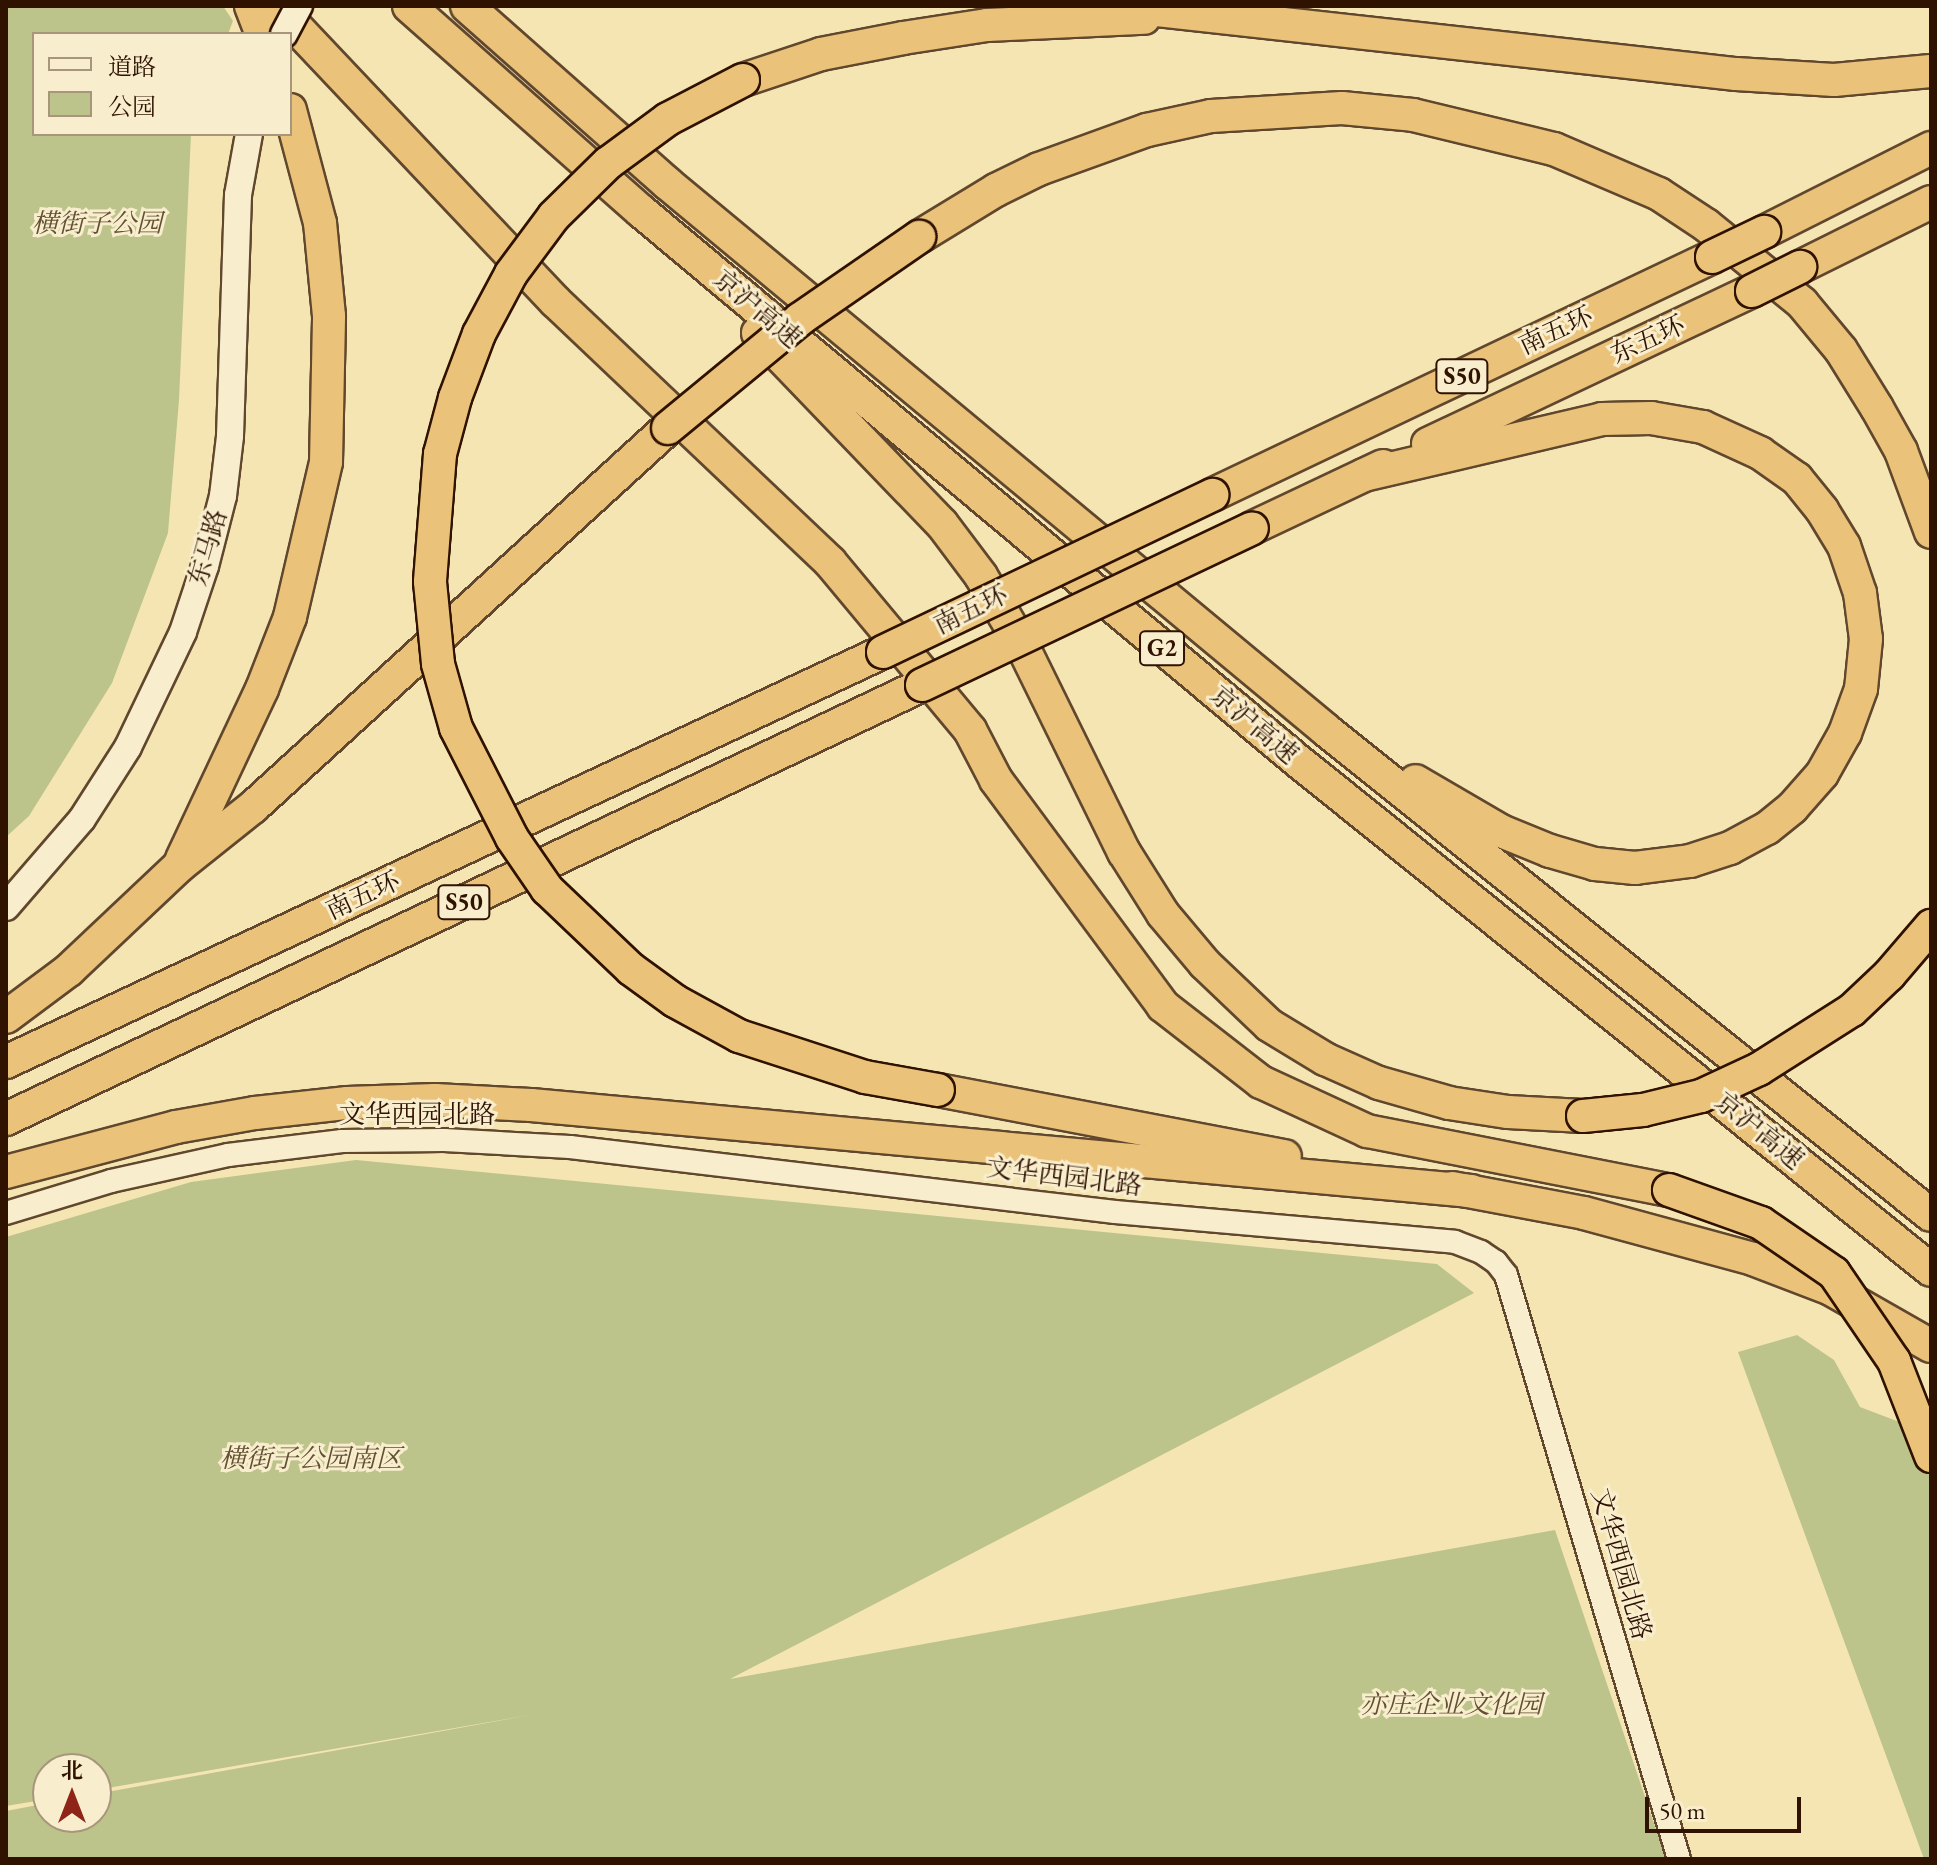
<!DOCTYPE html>
<html>
<head>
<meta charset="utf-8">
<style>
  body { margin:0 }
  #map { position:relative; width:1937px; height:1865px; overflow:hidden; background:#f5e5b3; font-family:"EB Garamond","Noto Serif SC",serif }
  div>[style] { position:absolute }
  .green>* { inset:0; background:#bdc48b }
  .roads { filter:drop-shadow(2px 0 #60472d) drop-shadow(-2px 0 #60472d) drop-shadow(0 2px #60472d) drop-shadow(0 -2px #60472d) }
  .tertiary>* { height:22px; margin:-11px; padding:0 11px; transform-origin:11px; border-radius:11px; background:#f8eece }
  .secondary>* { height:26px; margin:-13px; padding:0 13px; transform-origin:13px; border-radius:13px; background:#f8eece }
  .motorway>* { height:32px; margin:-16px; padding:0 16px; transform-origin:16px; border-radius:16px; background:#eac27a }
  .bridges { filter:drop-shadow(2px 0 #2f1200) drop-shadow(-2px 0 #2f1200) drop-shadow(0 2px #2f1200) drop-shadow(0 -2px #2f1200) }
  .secondary-bridge>* { height:26px; margin:-13px; padding:0 13px; transform-origin:13px; border-radius:13px; background:#f8eece }
  .motorway-bridge>* { height:32px; margin:-16px; padding:0 16px; transform-origin:16px; border-radius:16px; background:#eac27a }
  span { translate:-50% -50%; white-space:nowrap; text-align:center; line-height:1.15; -webkit-text-stroke:6px #f8eece; paint-order:stroke }
  .shield-label span { padding:2px 6px; background:#f8eece; border:2px solid; border-radius:6px; -webkit-text-stroke-width:0 }
  .shield-label { font-size:24px; color:#2f1200; font-weight:700 }
  .park-label { font-size:26px; color:#615031; font-style:italic }
  .street-label { font-size:26px; color:#2f1200 }
  .frame { position:absolute; inset:0; border:8px solid #2f1200; pointer-events:none }
  .legend { position:absolute; left:32px; top:32px; width:260px; height:104px; box-sizing:border-box; background:#f8eece; border:2px solid #a8967c; margin:0; padding:10px 14px; list-style:none; font-size:24px; color:#2f1200 }
  .legend li { display:flex; align-items:center; gap:16px; height:40px }
  .legend b { width:40px; border:2px solid #a8967c }
  .north { position:absolute; left:32px; top:1753px; width:80px; height:80px; box-sizing:border-box; background:#f8eece; border:2px solid #a8967c; border-radius:50%; rotate:0deg; font-size:22px; font-weight:700; line-height:32px; text-align:center; color:#2f1200 }
  .north::after { content:''; display:block; margin:auto; width:28px; height:36px; background:#8f2418; clip-path:polygon(50% 0,100% 100%,50% 72%,0 100%) }
  .scale { position:absolute; left:1645px; top:1797px; width:156px; height:36px; box-sizing:border-box; border:4px solid #2f1200; border-top:0; padding-left:10px; font-size:24px; line-height:28px; white-space:nowrap; color:#2f1200; -webkit-text-stroke:6px #f8eece; paint-order:stroke }
</style>
</head>
<body>
<div id="map">
  <div class="green">
    <div style="clip-path:polygon(6px 6px,223px 6px,233px 21px,228px 34px,34px 34px,34px 134px,191px 134px,179px 400px,168px 533px,112px 683px,29px 816px,6px 837px)"></div>
    <div style="clip-path:polygon(356px 1160px,1437px 1264px,1474px 1293px,730px 1679px,1555px 1530px,1666px 1859px,6px 1859px,6px 1811px,48px 1803px,48px 1817px,96px 1817px,96px 1794px,530px 1715px,96px 1790px,96px 1769px,48px 1769px,48px 1799px,6px 1806px,6px 1237px,191px 1182px)"></div>
    <div style="clip-path:polygon(1797px 1335px,1834px 1360px,1860px 1407px,1931px 1434px,1931px 1859px,1924px 1859px,1738px 1352px)"></div>
  </div>
  <div class="roads">
    <div class="tertiary">
      <div style="left:6px;top:1213px;width:110px;rotate:-16.9deg"></div>
      <div style="left:111px;top:1181px;width:120px;rotate:-12.5deg"></div>
      <div style="left:228px;top:1155px;width:115px;rotate:-7deg"></div>
      <div style="left:342px;top:1141px;width:102px;rotate:-0.6deg"></div>
      <div style="left:444px;top:1140px;width:126px;rotate:3.2deg"></div>
      <div style="left:570px;top:1147px;width:549px;rotate:6.8deg"></div>
      <div style="left:1115px;top:1212px;width:341px;rotate:5deg"></div>
      <div style="left:1455px;top:1242px;width:28px;rotate:21deg"></div>
      <div style="left:1481px;top:1252px;width:18px;rotate:34deg"></div>
      <div style="left:1496px;top:1262px;width:16px;rotate:52deg"></div>
      <div style="left:1506px;top:1275px;width:609px;rotate:73.5deg"></div>
    </div>
    <div class="secondary">
      <div style="left:6px;top:907px;width:116px;rotate:-49.2deg"></div>
      <div style="left:82px;top:819px;width:85px;rotate:-57.4deg"></div>
      <div style="left:128px;top:747px;width:127px;rotate:-64.4deg"></div>
      <div style="left:183px;top:632px;width:70px;rotate:-71.6deg"></div>
      <div style="left:205px;top:566px;width:72px;rotate:-75.6deg"></div>
      <div style="left:223px;top:496px;width:60px;rotate:-83.3deg"></div>
      <div style="left:230px;top:436px;width:241px;rotate:-88.1deg"></div>
      <div style="left:238px;top:195px;width:62px;rotate:-79.8deg"></div>
    </div>
    <div class="motorway">
      <div style="left:251px;top:6px;width:30px;rotate:69deg"></div>
      <div style="left:276px;top:6px;width:407px;rotate:46.6deg"></div>
      <div style="left:556px;top:302px;width:378px;rotate:43.5deg"></div>
      <div style="left:830px;top:562px;width:219px;rotate:50.2deg"></div>
      <div style="left:970px;top:730px;width:56px;rotate:62.5deg"></div>
      <div style="left:996px;top:780px;width:281px;rotate:53.5deg"></div>
      <div style="left:1163px;top:1006px;width:124px;rotate:37.8deg"></div>
      <div style="left:1261px;top:1082px;width:117px;rotate:24.8deg"></div>
      <div style="left:1367px;top:1131px;width:308px;rotate:11.1deg"></div>
      <div style="left:409px;top:6px;width:311px;rotate:41.5deg"></div>
      <div style="left:642px;top:212px;width:855px;rotate:39.93deg"></div>
      <div style="left:1298px;top:761px;width:812px;rotate:38.8deg"></div>
      <div style="left:467px;top:6px;width:267px;rotate:41.5deg"></div>
      <div style="left:667px;top:183px;width:856px;rotate:39.69deg"></div>
      <div style="left:1326px;top:730px;width:775px;rotate:38.72deg"></div>
      <div style="left:1121px;top:6px;width:619px;rotate:6.31deg"></div>
      <div style="left:1736px;top:74px;width:98px;rotate:3.5deg"></div>
      <div style="left:1834px;top:80px;width:97px;rotate:-5.3deg"></div>
      <div style="left:743px;top:80px;width:82px;rotate:-18.4deg"></div>
      <div style="left:821px;top:54px;width:84px;rotate:-11deg"></div>
      <div style="left:903px;top:38px;width:85px;rotate:-8.8deg"></div>
      <div style="left:987px;top:25px;width:157px;rotate:-2.6deg"></div>
      <div style="left:1764px;top:232px;width:187px;rotate:-26.7deg"></div>
      <div style="left:919px;top:237px;width:90px;rotate:-31.4deg"></div>
      <div style="left:996px;top:190px;width:48px;rotate:-26deg"></div>
      <div style="left:1039px;top:169px;width:115px;rotate:-19.9deg"></div>
      <div style="left:1147px;top:130px;width:66px;rotate:-12.3deg"></div>
      <div style="left:1211px;top:116px;width:131px;rotate:-3.5deg"></div>
      <div style="left:1342px;top:108px;width:71px;rotate:5.6deg"></div>
      <div style="left:1413px;top:115px;width:145px;rotate:13.6deg"></div>
      <div style="left:1554px;top:149px;width:114px;rotate:23.2deg"></div>
      <div style="left:1659px;top:194px;width:56px;rotate:33.4deg"></div>
      <div style="left:1706px;top:225px;width:124px;rotate:39.1deg"></div>
      <div style="left:1802px;top:303px;width:61px;rotate:50.3deg"></div>
      <div style="left:1841px;top:350px;width:68px;rotate:58.2deg"></div>
      <div style="left:1877px;top:408px;width:49px;rotate:60.8deg"></div>
      <div style="left:1901px;top:451px;width:86px;rotate:69.7deg"></div>
      <div style="left:1800px;top:267px;width:146px;rotate:-26.4deg"></div>
      <div style="left:758px;top:333px;width:265px;rotate:46.1deg"></div>
      <div style="left:942px;top:524px;width:65px;rotate:53.1deg"></div>
      <div style="left:981px;top:576px;width:82px;rotate:59.4deg"></div>
      <div style="left:1023px;top:647px;width:229px;rotate:63.8deg"></div>
      <div style="left:1124px;top:852px;width:73px;rotate:57.8deg"></div>
      <div style="left:1163px;top:914px;width:65px;rotate:50deg"></div>
      <div style="left:1205px;top:964px;width:88px;rotate:43.6deg"></div>
      <div style="left:1269px;top:1025px;width:66px;rotate:31.3deg"></div>
      <div style="left:1325px;top:1059px;width:59px;rotate:24deg"></div>
      <div style="left:1379px;top:1083px;width:73px;rotate:15.9deg"></div>
      <div style="left:1449px;top:1103px;width:60px;rotate:8.7deg"></div>
      <div style="left:1508px;top:1112px;width:75px;rotate:3.1deg"></div>
      <div style="left:1428px;top:444px;width:358px;rotate:-25.3deg"></div>
      <div style="left:1364px;top:475px;width:244px;rotate:-13.2deg"></div>
      <div style="left:1602px;top:419px;width:49px;rotate:-1.2deg"></div>
      <div style="left:1651px;top:418px;width:53px;rotate:9.8deg"></div>
      <div style="left:1703px;top:427px;width:63px;rotate:24.5deg"></div>
      <div style="left:1760px;top:453px;width:45px;rotate:35.1deg"></div>
      <div style="left:1797px;top:479px;width:40px;rotate:51deg"></div>
      <div style="left:1822px;top:510px;width:42px;rotate:58.6deg"></div>
      <div style="left:1844px;top:546px;width:50px;rotate:71.2deg"></div>
      <div style="left:1860px;top:593px;width:46px;rotate:82.6deg"></div>
      <div style="left:1866px;top:639px;width:50px;rotate:95.7deg"></div>
      <div style="left:1861px;top:689px;width:47px;rotate:110deg"></div>
      <div style="left:1845px;top:733px;width:47px;rotate:119.3deg"></div>
      <div style="left:1822px;top:774px;width:45px;rotate:131.4deg"></div>
      <div style="left:1792px;top:808px;width:32px;rotate:141deg"></div>
      <div style="left:1767px;top:828px;width:42px;rotate:151.6deg"></div>
      <div style="left:1730px;top:848px;width:42px;rotate:162deg"></div>
      <div style="left:1690px;top:861px;width:55px;rotate:172.7deg"></div>
      <div style="left:1635px;top:868px;width:40px;rotate:-174.3deg"></div>
      <div style="left:1595px;top:864px;width:47px;rotate:-163.9deg"></div>
      <div style="left:1550px;top:851px;width:53px;rotate:-157.8deg"></div>
      <div style="left:1501px;top:831px;width:99px;rotate:-149.8deg"></div>
      <div style="left:1212px;top:495px;width:554px;rotate:-25.45deg"></div>
      <div style="left:1252px;top:528px;width:145px;rotate:-25.3deg"></div>
      <div style="left:182px;top:859px;width:188px;rotate:-64.8deg"></div>
      <div style="left:262px;top:689px;width:77px;rotate:-68.7deg"></div>
      <div style="left:290px;top:617px;width:159px;rotate:-76.9deg"></div>
      <div style="left:326px;top:462px;width:146px;rotate:-88.8deg"></div>
      <div style="left:329px;top:316px;width:93px;rotate:-95.5deg"></div>
      <div style="left:320px;top:223px;width:117px;rotate:-104.9deg"></div>
      <div style="left:6px;top:1017px;width:79px;rotate:-36.7deg"></div>
      <div style="left:69px;top:970px;width:151px;rotate:-43.4deg"></div>
      <div style="left:179px;top:866px;width:95px;rotate:-38.6deg"></div>
      <div style="left:253px;top:807px;width:562px;rotate:-42.4deg"></div>
      <div style="left:6px;top:1062px;width:968px;rotate:-25.06deg"></div>
      <div style="left:938px;top:1090px;width:353px;rotate:10.8deg"></div>
      <div style="left:6px;top:1119px;width:1014px;rotate:-25.35deg"></div>
      <div style="left:6px;top:1172px;width:176px;rotate:-14.8deg"></div>
      <div style="left:176px;top:1127px;width:80px;rotate:-10deg"></div>
      <div style="left:255px;top:1113px;width:93px;rotate:-6.2deg"></div>
      <div style="left:347px;top:1103px;width:88px;rotate:-2deg"></div>
      <div style="left:435px;top:1100px;width:96px;rotate:3deg"></div>
      <div style="left:531px;top:1105px;width:944px;rotate:5.23deg"></div>
      <div style="left:1452px;top:1188px;width:134px;rotate:10.7deg"></div>
      <div style="left:1584px;top:1213px;width:175px;rotate:15.2deg"></div>
      <div style="left:1753px;top:1259px;width:84px;rotate:21deg"></div>
      <div style="left:1831px;top:1289px;width:115px;rotate:29.7deg"></div>
    </div>
  </div>
  <div class="bridges">
    <div class="secondary-bridge">
      <div style="left:284px;top:34px;width:32px;rotate:-62deg"></div>
    </div>
    <div class="motorway-bridge">
      <div style="left:743px;top:80px;width:85px;rotate:152.5deg"></div>
      <div style="left:668px;top:119px;width:74px;rotate:143.7deg"></div>
      <div style="left:608px;top:163px;width:76px;rotate:135.5deg"></div>
      <div style="left:554px;top:216px;width:72px;rotate:126.6deg"></div>
      <div style="left:511px;top:274px;width:68px;rotate:118.1deg"></div>
      <div style="left:479px;top:334px;width:68px;rotate:110.6deg"></div>
      <div style="left:455px;top:398px;width:58px;rotate:105deg"></div>
      <div style="left:440px;top:454px;width:128px;rotate:94.5deg"></div>
      <div style="left:430px;top:582px;width:82px;rotate:84.4deg"></div>
      <div style="left:438px;top:664px;width:66px;rotate:74.3deg"></div>
      <div style="left:456px;top:728px;width:123px;rotate:63deg"></div>
      <div style="left:512px;top:838px;width:62px;rotate:55.5deg"></div>
      <div style="left:547px;top:889px;width:116px;rotate:43.6deg"></div>
      <div style="left:631px;top:969px;width:54px;rotate:36deg"></div>
      <div style="left:675px;top:1001px;width:73px;rotate:28.7deg"></div>
      <div style="left:739px;top:1036px;width:133px;rotate:18deg"></div>
      <div style="left:865px;top:1077px;width:74px;rotate:10.1deg"></div>
      <div style="left:1712px;top:257px;width:58px;rotate:-25.7deg"></div>
      <div style="left:1752px;top:291px;width:54px;rotate:-26.6deg"></div>
      <div style="left:668px;top:428px;width:171px;rotate:-39.5deg"></div>
      <div style="left:800px;top:319px;width:145px;rotate:-34.6deg"></div>
      <div style="left:883px;top:652px;width:365px;rotate:-25.5deg"></div>
      <div style="left:922px;top:685px;width:365px;rotate:-25.4deg"></div>
      <div style="left:1583px;top:1116px;width:60px;rotate:-5.7deg"></div>
      <div style="left:1643px;top:1110px;width:60px;rotate:-13.6deg"></div>
      <div style="left:1701px;top:1096px;width:64px;rotate:-25deg"></div>
      <div style="left:1759px;top:1069px;width:110px;rotate:-32.4deg"></div>
      <div style="left:1852px;top:1010px;width:51px;rotate:-43.4deg"></div>
      <div style="left:1889px;top:975px;width:65px;rotate:-49.4deg"></div>
      <div style="left:1669px;top:1190px;width:98px;rotate:19.7deg"></div>
      <div style="left:1761px;top:1223px;width:88px;rotate:34.4deg"></div>
      <div style="left:1834px;top:1273px;width:107px;rotate:55.7deg"></div>
      <div style="left:1894px;top:1361px;width:102px;rotate:68.7deg"></div>
    </div>
  </div>
  <div class="shield-label">
    <span style="left:1462px;top:376px">S50</span>
    <span style="left:1162px;top:648px">G2</span>
    <span style="left:464px;top:902px">S50</span>
  </div>
  <div class="park-label">
    <span style="left:97px;top:224px">横街子公园</span>
    <span style="left:311px;top:1459px">横街子公园南区</span>
    <span style="left:1451px;top:1705px">亦庄企业文化园</span>
  </div>
  <div class="street-label">
    <span style="left:757px;top:309px;rotate:40deg">京沪高速</span>
    <span style="left:1556px;top:331px;rotate:-25deg">南五环</span>
    <span style="left:1648px;top:340px;rotate:-25deg">东五环</span>
    <span style="left:208px;top:548px;rotate:-74deg">东马路</span>
    <span style="left:971px;top:610px;rotate:-26deg">南五环</span>
    <span style="left:1254px;top:725px;rotate:40deg">京沪高速</span>
    <span style="left:363px;top:896px;rotate:-25deg">南五环</span>
    <span style="left:417px;top:1115px">文华西园北路</span>
    <span style="left:1759px;top:1131px;rotate:39deg">京沪高速</span>
    <span style="left:1064px;top:1177px;rotate:7deg">文华西园北路</span>
    <span style="left:1621px;top:1564px;rotate:74deg">文华西园北路</span>
  </div>
  <div class="frame"></div>
  <ul class="legend">
  <li><b style="height:10px;background:#f8eece"></b>道路</li>
  <li><b style="height:22px;background:#bdc48b"></b>公园</li>
  </ul>
  <div class="north">北</div>
  <div class="scale">50 m</div>
</div>
</body>
</html>
